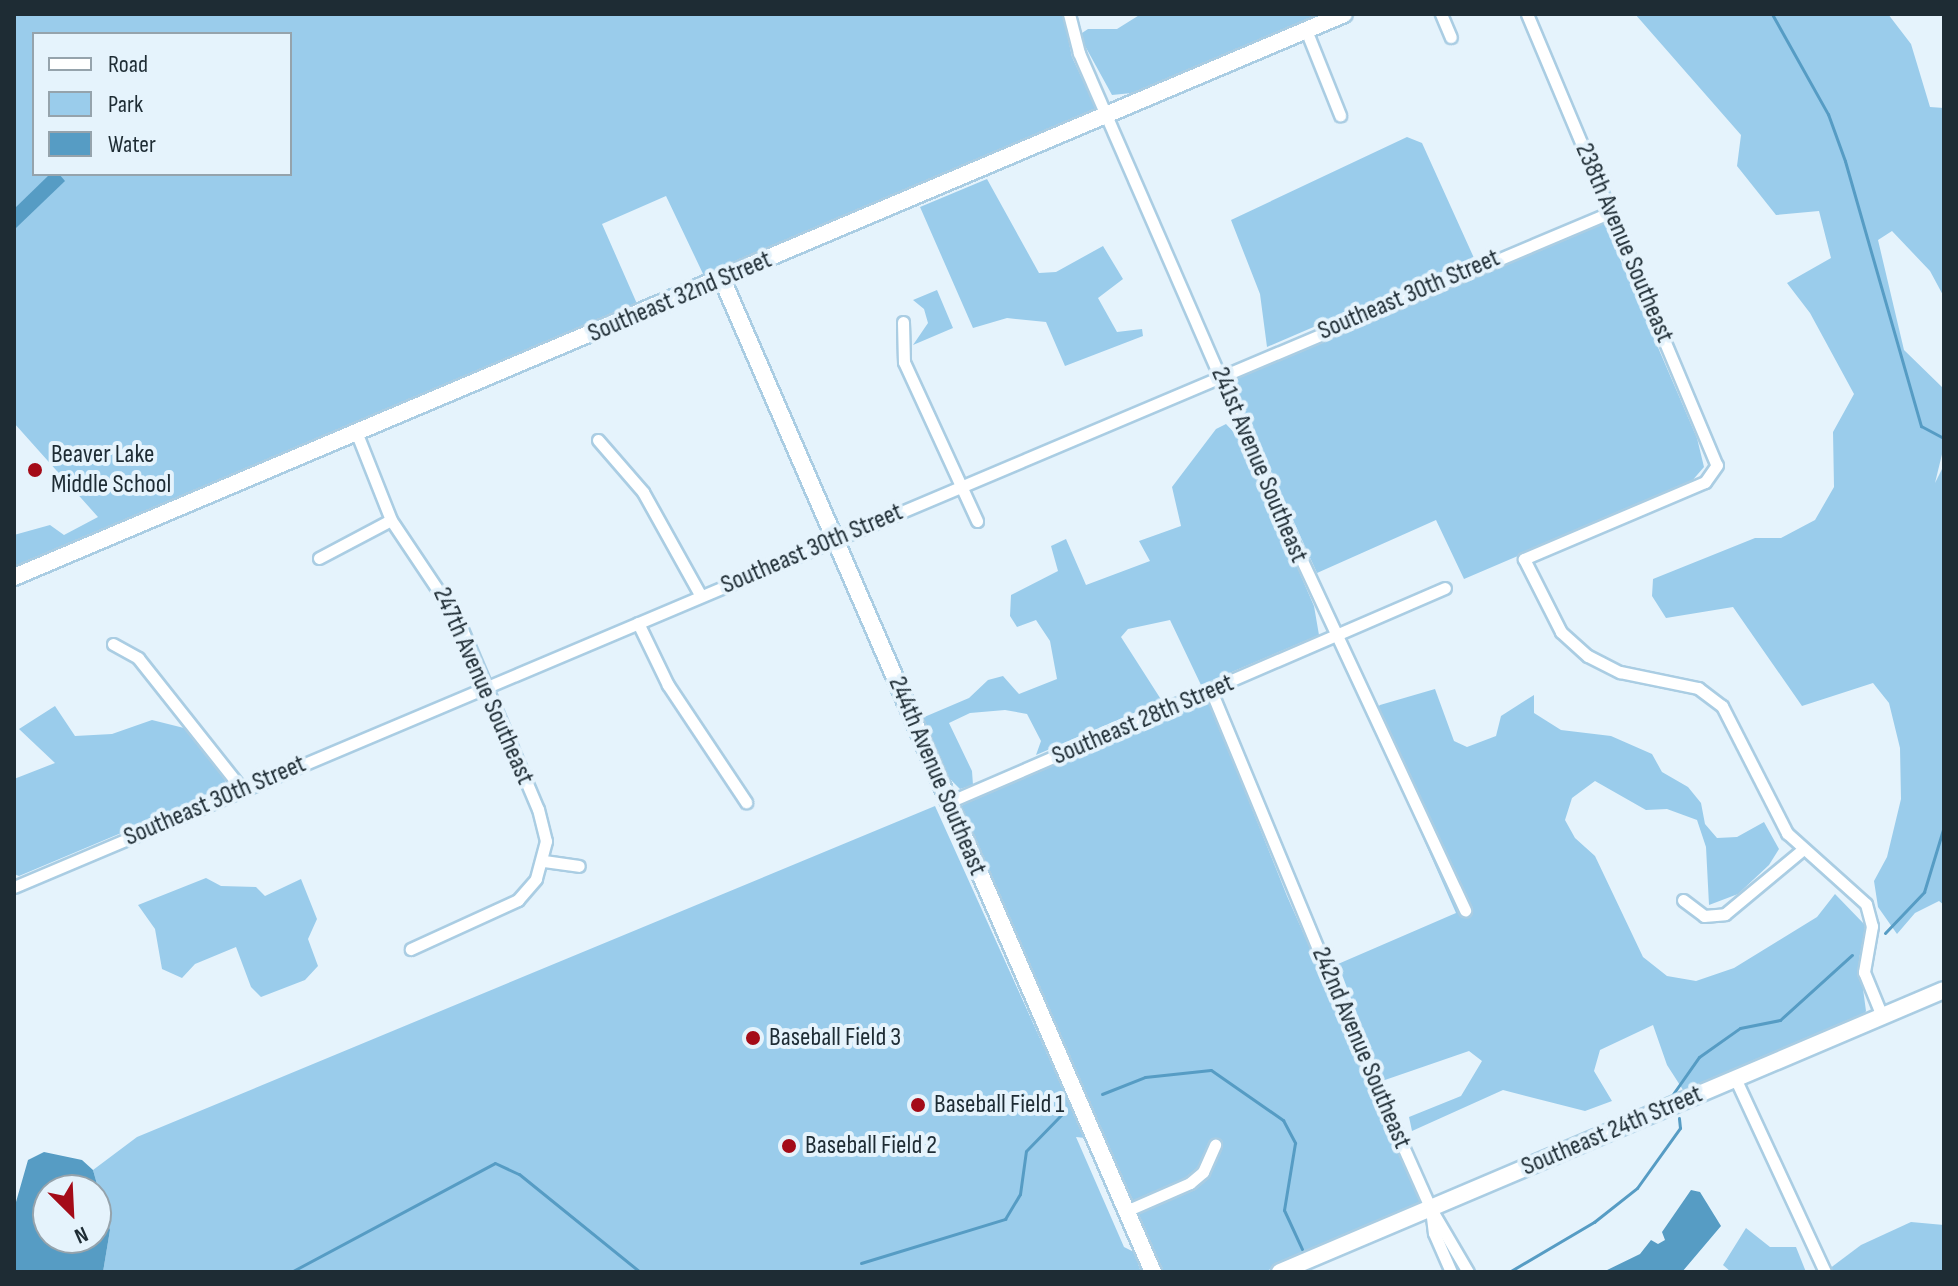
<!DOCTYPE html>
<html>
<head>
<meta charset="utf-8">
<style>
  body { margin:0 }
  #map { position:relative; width:1958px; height:1286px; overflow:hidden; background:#e5f3fc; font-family:"Sofia Sans Condensed",sans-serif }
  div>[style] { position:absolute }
  .green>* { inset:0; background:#9acceb }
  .water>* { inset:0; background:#569cc4 }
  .stream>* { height:3px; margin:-1.5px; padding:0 1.5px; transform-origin:1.5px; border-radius:1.5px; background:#569cc4 }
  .roads { filter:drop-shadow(2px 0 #aacde3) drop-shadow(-2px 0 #aacde3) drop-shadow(0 2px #aacde3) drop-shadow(0 -2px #aacde3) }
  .street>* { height:11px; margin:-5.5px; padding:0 5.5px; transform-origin:5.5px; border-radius:5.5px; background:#fff }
  .secondary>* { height:16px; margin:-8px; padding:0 8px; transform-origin:8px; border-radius:8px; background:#fff }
  .dots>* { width:22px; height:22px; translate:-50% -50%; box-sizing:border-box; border:4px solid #e5f3fc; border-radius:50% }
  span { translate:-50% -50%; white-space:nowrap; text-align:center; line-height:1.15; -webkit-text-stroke:8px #e5f3fc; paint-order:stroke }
  .street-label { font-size:26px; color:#1e2c34 }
  .poi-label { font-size:26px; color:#1e2c34 }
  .left { translate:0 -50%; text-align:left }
  .frame { position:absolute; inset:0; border:16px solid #1e2c34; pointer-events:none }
  .legend { position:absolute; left:32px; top:32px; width:260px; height:144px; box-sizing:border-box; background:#e5f3fc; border:2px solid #95a3ac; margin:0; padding:10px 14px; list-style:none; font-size:24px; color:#1e2c34 }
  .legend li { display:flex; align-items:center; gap:16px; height:40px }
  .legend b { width:40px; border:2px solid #95a3ac }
  .north { position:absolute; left:32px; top:1174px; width:80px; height:80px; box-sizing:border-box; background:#e5f3fc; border:2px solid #95a3ac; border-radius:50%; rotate:156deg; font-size:22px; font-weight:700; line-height:32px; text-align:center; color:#1e2c34 }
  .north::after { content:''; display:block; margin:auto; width:28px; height:36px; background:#a40b18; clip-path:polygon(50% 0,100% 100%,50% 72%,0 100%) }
</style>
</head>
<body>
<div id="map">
  <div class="green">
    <div style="clip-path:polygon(evenodd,14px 14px,1063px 14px,1072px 57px,1097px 110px,705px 278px,666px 196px,602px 224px,638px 306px,14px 572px,14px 535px,50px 525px,64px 535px,98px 517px,14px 423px,14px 14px,34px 34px,290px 34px,290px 174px,34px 174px,34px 34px)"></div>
    <div style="clip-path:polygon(1141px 14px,1318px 14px,1132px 93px,1112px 95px,1079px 35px,1088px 29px,1117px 29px)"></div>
    <div style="clip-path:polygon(1635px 14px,1888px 14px,1911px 44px,1930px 107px,1944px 108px,1944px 297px,1930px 271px,1892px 231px,1878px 240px,1904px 350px,1944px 389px,1944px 446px,1935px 483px,1944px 465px,1944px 905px,1939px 901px,1915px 913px,1897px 934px,1878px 907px,1874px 881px,1887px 857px,1901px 799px,1900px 748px,1889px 703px,1873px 683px,1802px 706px,1733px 607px,1666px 618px,1652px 596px,1653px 579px,1755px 538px,1781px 538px,1815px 520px,1834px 487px,1833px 432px,1854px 394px,1810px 313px,1787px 283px,1831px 258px,1819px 211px,1776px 215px,1737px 166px,1741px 135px)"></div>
    <div style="clip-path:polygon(1407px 137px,1422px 143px,1474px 258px,1267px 347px,1260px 294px,1231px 220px)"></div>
    <div style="clip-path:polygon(987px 179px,1039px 273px,1056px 272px,1103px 246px,1123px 279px,1098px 298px,1117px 332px,1142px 329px,1143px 336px,1065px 366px,1046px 322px,1007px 318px,973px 328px,920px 207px)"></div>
    <div style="clip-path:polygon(1604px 222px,1697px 438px,1704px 467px,1691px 482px,1464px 579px,1436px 520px,1317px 573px,1230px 381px)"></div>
    <div style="clip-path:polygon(937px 290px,953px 328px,913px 345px,928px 323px,924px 309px,913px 300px)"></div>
    <div style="clip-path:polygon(1226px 424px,1243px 442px,1314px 606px,1319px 635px,1201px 685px,1170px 620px,1128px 629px,1121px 637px,1162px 701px,1036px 755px,1041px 741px,1027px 714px,1005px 710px,970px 713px,949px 723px,972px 771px,973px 785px,960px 789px,950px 779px,922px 718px,969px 698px,988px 680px,1003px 676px,1019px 694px,1057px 679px,1050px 641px,1036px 620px,1017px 627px,1010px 616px,1011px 595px,1058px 571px,1051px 546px,1066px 539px,1086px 585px,1150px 561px,1139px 541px,1181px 526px,1172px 487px,1216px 429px)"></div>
    <div style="clip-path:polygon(1435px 689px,1454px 741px,1467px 747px,1496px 736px,1501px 716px,1534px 695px,1534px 713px,1561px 730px,1611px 736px,1652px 754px,1662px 772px,1688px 787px,1701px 803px,1705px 824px,1717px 838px,1737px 837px,1764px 822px,1779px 849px,1769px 865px,1738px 894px,1709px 905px,1706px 847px,1697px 820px,1667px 809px,1646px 810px,1595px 781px,1572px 798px,1565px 820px,1575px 838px,1595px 856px,1643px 957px,1667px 976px,1696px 981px,1734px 968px,1817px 917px,1835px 894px,1866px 926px,1859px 959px,1866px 1011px,1861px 1019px,1685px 1093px,1667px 1065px,1653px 1025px,1600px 1050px,1594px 1071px,1612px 1101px,1585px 1111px,1503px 1090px,1412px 1131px,1409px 1117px,1461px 1096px,1482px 1061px,1469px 1051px,1382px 1081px,1338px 964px,1456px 913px,1369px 715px,1380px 705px)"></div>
    <div style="clip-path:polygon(1196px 701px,1210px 704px,1287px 896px,1421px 1199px,1415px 1208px,1264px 1272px,1160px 1272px,960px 807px,976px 796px)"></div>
    <div style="clip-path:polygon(55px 706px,75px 736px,112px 734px,152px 720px,184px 728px,221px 771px,228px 788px,19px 876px,14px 874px,14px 779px,55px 763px,19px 729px)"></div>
    <div style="clip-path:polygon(935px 806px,1085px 1138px,1076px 1137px,1124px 1247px,1134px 1252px,1141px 1272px,103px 1272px,110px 1230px,93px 1170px,137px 1137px)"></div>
    <div style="clip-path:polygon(206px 878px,221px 886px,256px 887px,265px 896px,301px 879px,317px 919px,308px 939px,318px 966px,305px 980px,261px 997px,251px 987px,236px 947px,195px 964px,182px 978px,162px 969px,155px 929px,138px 905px)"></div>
    <div style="clip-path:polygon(1911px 1222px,1944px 1225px,1944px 1272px,1825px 1272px,1861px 1245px)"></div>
    <div style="clip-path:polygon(1746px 1228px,1770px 1247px,1796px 1247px,1806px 1272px,1731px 1272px,1723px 1265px)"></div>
  </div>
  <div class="water">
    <div style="clip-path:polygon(50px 174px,59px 174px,65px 181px,16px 228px,14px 209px)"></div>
    <div style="clip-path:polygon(evenodd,44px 1152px,82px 1160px,93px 1170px,110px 1230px,103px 1272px,14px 1272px,14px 1209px,28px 1160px,44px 1152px,48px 1190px,96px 1190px,96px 1238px,48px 1238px,48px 1190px)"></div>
    <div style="clip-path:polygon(1691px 1190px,1700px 1192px,1721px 1226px,1682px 1272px,1603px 1272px,1640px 1254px,1651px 1240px,1658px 1244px,1665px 1240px,1662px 1232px)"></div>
  </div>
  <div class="stream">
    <div style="left:1772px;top:14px;width:115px;rotate:60.8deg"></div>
    <div style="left:1828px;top:114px;width:50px;rotate:70.1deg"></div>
    <div style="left:1845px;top:161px;width:276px;rotate:74deg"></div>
    <div style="left:1921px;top:426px;width:26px;rotate:28deg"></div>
    <div style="left:1885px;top:933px;width:57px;rotate:-46.4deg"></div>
    <div style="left:1924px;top:892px;width:69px;rotate:-73.1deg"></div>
    <div style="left:1102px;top:1094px;width:46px;rotate:-21.6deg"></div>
    <div style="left:1145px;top:1077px;width:66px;rotate:-6.1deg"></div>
    <div style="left:1211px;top:1070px;width:88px;rotate:34.8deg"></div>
    <div style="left:1283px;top:1120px;width:26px;rotate:62deg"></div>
    <div style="left:1295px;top:1143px;width:68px;rotate:99.3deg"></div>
    <div style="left:1284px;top:1210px;width:43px;rotate:65.2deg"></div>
    <div style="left:1673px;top:1094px;width:45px;rotate:-54.9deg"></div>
    <div style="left:1699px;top:1057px;width:50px;rotate:-35.3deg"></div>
    <div style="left:1740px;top:1028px;width:41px;rotate:-11.3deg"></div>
    <div style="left:1780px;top:1020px;width:97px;rotate:-42.1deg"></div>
    <div style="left:861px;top:1263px;width:151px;rotate:-17deg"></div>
    <div style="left:1005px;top:1219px;width:29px;rotate:-59deg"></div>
    <div style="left:1020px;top:1194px;width:43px;rotate:-82.1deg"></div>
    <div style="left:1026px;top:1151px;width:53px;rotate:-45.8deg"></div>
    <div style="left:291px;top:1272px;width:231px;rotate:-28.1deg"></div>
    <div style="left:495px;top:1163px;width:26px;rotate:25deg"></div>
    <div style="left:519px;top:1174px;width:156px;rotate:39deg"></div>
    <div style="left:1509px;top:1272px;width:99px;rotate:-30.5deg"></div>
    <div style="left:1594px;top:1222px;width:55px;rotate:-38.3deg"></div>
    <div style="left:1637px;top:1188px;width:74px;rotate:-54.4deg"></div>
    <div style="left:1680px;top:1128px;width:10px;rotate:-96deg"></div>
  </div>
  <div class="roads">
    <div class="street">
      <div style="left:1069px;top:14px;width:40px;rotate:75.6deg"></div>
      <div style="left:1079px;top:53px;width:464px;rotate:66.5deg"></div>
      <div style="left:1264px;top:479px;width:476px;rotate:65deg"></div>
      <div style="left:1441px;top:14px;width:25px;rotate:67deg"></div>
      <div style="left:1527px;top:14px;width:489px;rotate:67.2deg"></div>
      <div style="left:1717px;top:465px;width:21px;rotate:125deg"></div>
      <div style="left:1705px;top:482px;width:197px;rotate:157deg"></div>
      <div style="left:1524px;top:559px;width:82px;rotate:63.1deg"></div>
      <div style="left:1561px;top:632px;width:36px;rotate:42deg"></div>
      <div style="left:1588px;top:656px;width:36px;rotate:27deg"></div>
      <div style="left:1620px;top:672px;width:80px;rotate:11.6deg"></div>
      <div style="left:1698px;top:688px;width:30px;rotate:37deg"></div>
      <div style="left:1722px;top:706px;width:143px;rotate:62.9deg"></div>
      <div style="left:1787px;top:833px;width:106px;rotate:41.9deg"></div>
      <div style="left:1866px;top:904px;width:23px;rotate:75deg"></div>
      <div style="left:1872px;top:926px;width:47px;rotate:99.9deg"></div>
      <div style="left:1864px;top:972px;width:48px;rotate:67.8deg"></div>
      <div style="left:1306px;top:30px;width:92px;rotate:68.2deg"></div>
      <div style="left:903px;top:322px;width:40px;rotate:88.6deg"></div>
      <div style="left:904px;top:362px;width:175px;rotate:65.3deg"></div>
      <div style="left:357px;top:434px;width:92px;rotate:68.4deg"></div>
      <div style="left:391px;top:520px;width:120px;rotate:56.2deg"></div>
      <div style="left:458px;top:620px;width:205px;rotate:67.1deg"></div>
      <div style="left:538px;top:809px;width:33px;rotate:76deg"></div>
      <div style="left:546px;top:841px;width:39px;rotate:105deg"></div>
      <div style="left:536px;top:879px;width:28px;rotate:131deg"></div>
      <div style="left:518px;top:900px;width:118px;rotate:155.4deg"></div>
      <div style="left:598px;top:440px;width:69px;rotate:49.1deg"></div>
      <div style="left:643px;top:492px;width:119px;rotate:60.9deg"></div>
      <div style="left:319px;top:558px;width:81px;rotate:-27.8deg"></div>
      <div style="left:638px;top:623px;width:69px;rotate:64.2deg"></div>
      <div style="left:668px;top:685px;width:141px;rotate:56.3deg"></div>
      <div style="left:113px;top:644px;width:29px;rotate:29deg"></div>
      <div style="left:138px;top:658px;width:167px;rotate:51.6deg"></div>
      <div style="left:1212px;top:693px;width:389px;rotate:67.5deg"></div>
      <div style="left:1361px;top:1052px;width:172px;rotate:66deg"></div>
      <div style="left:1431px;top:1209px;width:73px;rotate:59.6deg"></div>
      <div style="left:949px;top:802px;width:540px;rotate:-23.34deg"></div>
      <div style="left:544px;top:861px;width:35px;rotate:8deg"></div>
      <div style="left:14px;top:887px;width:1734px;rotate:-22.91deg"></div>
      <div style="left:1683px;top:900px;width:26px;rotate:37deg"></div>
      <div style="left:1704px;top:916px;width:21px;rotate:-5deg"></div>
      <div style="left:1725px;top:914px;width:100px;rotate:-39.7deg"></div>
      <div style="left:1735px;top:1078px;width:214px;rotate:65.1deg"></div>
      <div style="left:1431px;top:1209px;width:24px;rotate:83deg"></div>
      <div style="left:1434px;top:1233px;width:43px;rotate:66.4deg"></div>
      <div style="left:1126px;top:1211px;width:70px;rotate:-23.6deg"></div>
      <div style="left:1190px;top:1183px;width:17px;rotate:-40deg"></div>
      <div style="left:1203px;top:1172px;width:30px;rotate:-66deg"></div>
    </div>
    <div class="secondary">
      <div style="left:722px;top:279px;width:1083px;rotate:66.54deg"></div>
      <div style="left:14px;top:577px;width:1444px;rotate:-22.94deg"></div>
      <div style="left:1280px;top:1272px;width:721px;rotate:-23.01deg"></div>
    </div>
  </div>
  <div class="dots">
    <div style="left:35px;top:470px;background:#a40b18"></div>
    <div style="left:753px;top:1038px;background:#a40b18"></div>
    <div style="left:918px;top:1105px;background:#a40b18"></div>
    <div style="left:789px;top:1146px;background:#a40b18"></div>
  </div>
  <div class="street-label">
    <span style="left:1624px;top:243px;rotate:67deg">238th Avenue Southeast</span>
    <span style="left:1409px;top:295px;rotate:-23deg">Southeast 30th Street</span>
    <span style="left:680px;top:297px;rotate:-23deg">Southeast 32nd Street</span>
    <span style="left:1259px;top:465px;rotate:67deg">241st Avenue Southeast</span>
    <span style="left:812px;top:549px;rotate:-23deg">Southeast 30th Street</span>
    <span style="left:483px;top:686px;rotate:66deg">247th Avenue Southeast</span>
    <span style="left:1143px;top:720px;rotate:-23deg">Southeast 28th Street</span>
    <span style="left:937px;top:776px;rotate:67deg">244th Avenue Southeast</span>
    <span style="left:215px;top:801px;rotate:-23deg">Southeast 30th Street</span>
    <span style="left:1361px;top:1048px;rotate:67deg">242nd Avenue Southeast</span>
    <span style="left:1612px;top:1131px;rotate:-23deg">Southeast 24th Street</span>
  </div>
  <div class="poi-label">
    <span class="left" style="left:51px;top:470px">Beaver Lake<br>Middle School</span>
    <span class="left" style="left:769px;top:1038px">Baseball Field 3</span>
    <span class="left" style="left:934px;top:1105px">Baseball Field 1</span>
    <span class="left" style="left:805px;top:1146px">Baseball Field 2</span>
  </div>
  <div class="frame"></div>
  <ul class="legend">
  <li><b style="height:10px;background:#fff"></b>Road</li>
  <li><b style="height:22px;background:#9acceb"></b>Park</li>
  <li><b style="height:22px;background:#569cc4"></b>Water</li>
  </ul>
  <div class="north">N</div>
</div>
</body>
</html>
